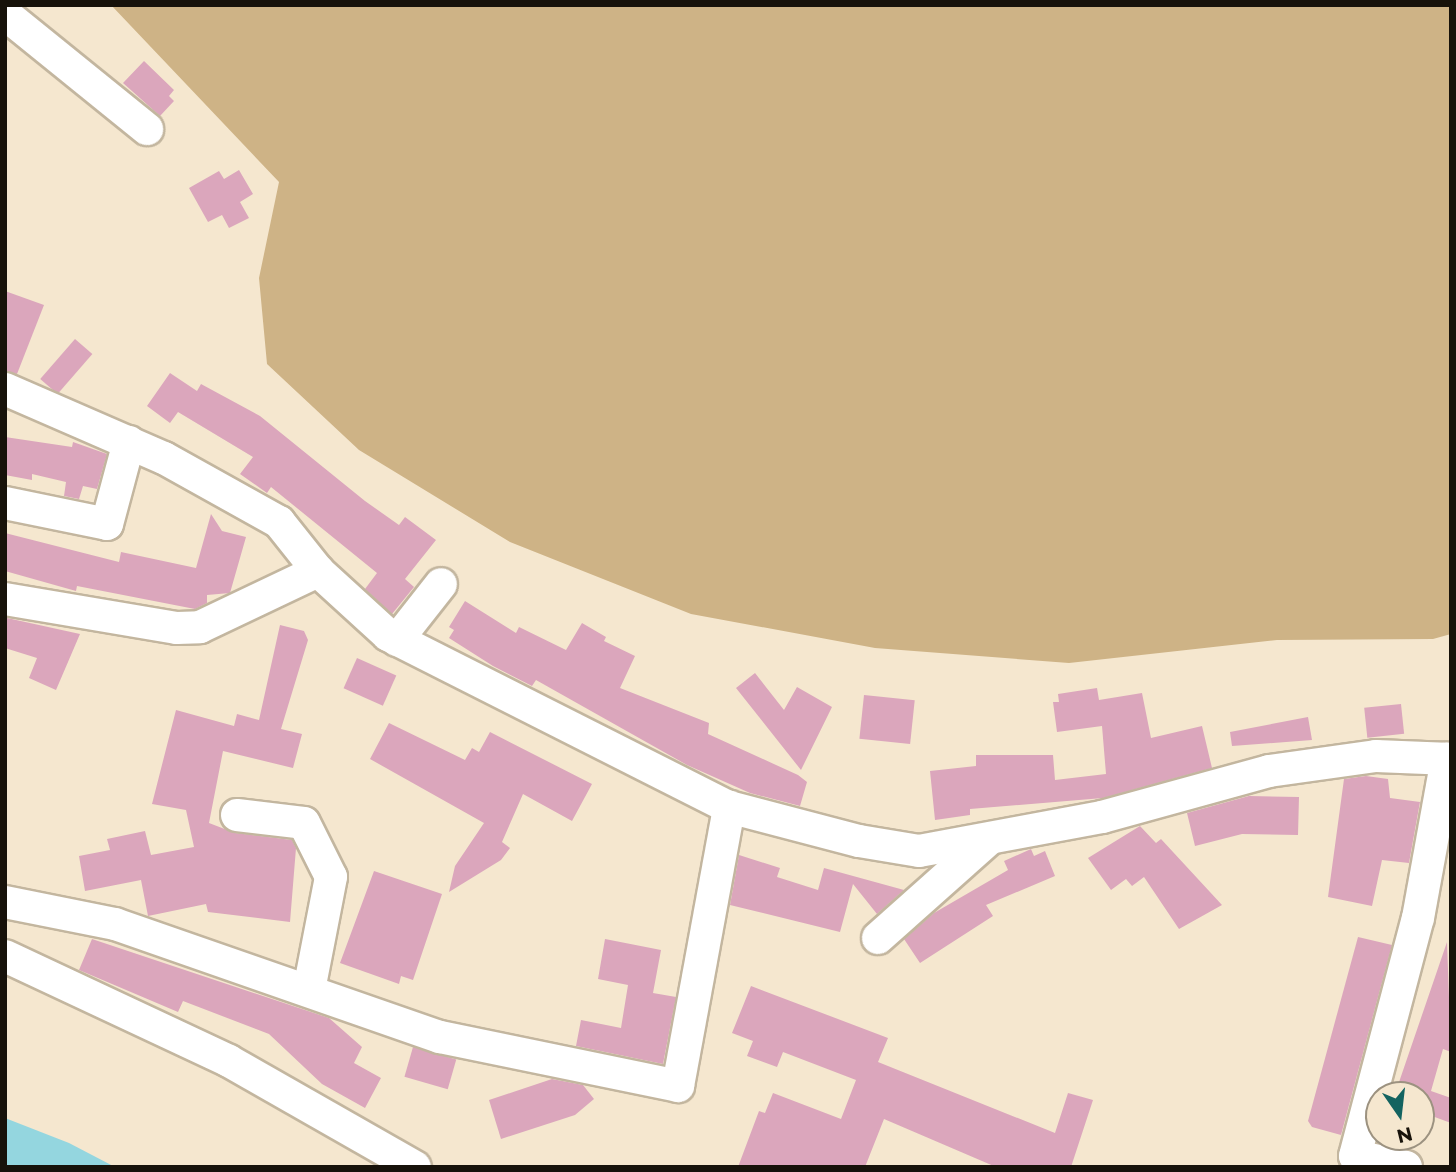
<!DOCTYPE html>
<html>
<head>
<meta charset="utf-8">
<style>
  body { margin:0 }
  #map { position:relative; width:1456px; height:1172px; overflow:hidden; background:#f5e7cf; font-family:Montserrat,sans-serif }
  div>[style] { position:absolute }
  .forest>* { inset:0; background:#ceb386 }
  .water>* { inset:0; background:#94d6df }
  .building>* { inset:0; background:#dba6bc; transform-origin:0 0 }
  .roads { filter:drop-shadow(2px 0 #c3b69f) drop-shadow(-2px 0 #c3b69f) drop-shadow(0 2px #c3b69f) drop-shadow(0 -2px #c3b69f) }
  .minor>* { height:32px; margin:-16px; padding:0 16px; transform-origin:16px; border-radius:16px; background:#fff }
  span { translate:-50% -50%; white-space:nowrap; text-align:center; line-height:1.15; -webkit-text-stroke:7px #f5e7cf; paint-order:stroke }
  .frame { position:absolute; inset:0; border:7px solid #17120a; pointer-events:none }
  .north { position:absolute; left:1365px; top:1081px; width:70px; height:70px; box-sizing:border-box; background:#f5e7cf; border:2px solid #9c9280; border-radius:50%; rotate:166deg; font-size:19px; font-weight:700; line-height:28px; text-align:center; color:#17120a }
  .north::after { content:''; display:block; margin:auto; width:24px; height:32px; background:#136360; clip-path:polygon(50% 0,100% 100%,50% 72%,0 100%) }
</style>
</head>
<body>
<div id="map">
  <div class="forest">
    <div style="clip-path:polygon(111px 5px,1451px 5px,1451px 634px,1433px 639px,1277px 640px,1069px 663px,875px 648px,691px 614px,510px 542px,359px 450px,267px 364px,259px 278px,279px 182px)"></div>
  </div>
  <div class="water">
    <div style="clip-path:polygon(5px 1118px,69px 1143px,115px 1167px,5px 1167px)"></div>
  </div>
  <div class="building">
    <div style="clip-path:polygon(144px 61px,174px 90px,169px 96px,174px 101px,160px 116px,123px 83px)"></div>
    <div style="clip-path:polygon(239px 170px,253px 194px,240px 202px,249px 218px,229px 228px,222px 215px,208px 222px,189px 188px,219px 171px,224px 179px)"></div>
    <div style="clip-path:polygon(5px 291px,44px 305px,17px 374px,5px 371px)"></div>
    <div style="left:75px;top:339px;width:23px;height:53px;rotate:41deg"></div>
    <div style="clip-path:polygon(170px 373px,197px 391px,201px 384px,260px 416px,365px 501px,399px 525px,405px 517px,436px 540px,405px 579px,414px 587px,392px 614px,365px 589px,377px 573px,271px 487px,267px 493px,240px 474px,253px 457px,178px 412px,170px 423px,147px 406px)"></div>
    <div style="clip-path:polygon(5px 437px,72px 447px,73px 442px,107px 454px,97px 489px,83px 486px,79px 499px,64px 496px,66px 482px,32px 474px,32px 480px,5px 475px)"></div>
    <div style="clip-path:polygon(211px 514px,222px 531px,246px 537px,230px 593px,207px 595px,207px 603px,195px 609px,77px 586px,76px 591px,5px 571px,5px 533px,119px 562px,121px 552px,196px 568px)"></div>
    <div style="clip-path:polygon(465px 601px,516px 633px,519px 627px,566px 650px,582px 623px,606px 637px,604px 641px,635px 656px,620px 688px,709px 723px,708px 734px,798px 775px,807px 782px,800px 806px,750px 793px,687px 765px,536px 680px,532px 686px,493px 666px,449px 638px,454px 630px,449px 627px)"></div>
    <div style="clip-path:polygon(7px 618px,80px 634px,56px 690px,29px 678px,37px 658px,5px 648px)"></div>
    <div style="clip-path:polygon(280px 625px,304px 631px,308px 640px,281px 729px,302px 734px,293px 768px,223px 751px,209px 823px,235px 833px,292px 840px,296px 848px,290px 922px,208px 912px,206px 904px,148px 916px,141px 880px,85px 891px,79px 856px,110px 850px,107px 839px,145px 831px,151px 855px,194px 847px,186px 810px,152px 804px,176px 710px,234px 726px,237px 714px,259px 720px)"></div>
    <div style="left:357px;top:658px;width:43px;height:33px;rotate:24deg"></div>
    <div style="clip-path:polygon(755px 673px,784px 710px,797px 687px,832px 707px,801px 770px,736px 688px)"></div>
    <div style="clip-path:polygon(1097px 688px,1099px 700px,1142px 693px,1151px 738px,1202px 726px,1212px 768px,1103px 798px,970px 809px,970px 815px,935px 820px,930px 771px,976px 766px,976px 755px,1053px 755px,1055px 780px,1106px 774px,1102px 726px,1057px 732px,1053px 702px,1059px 702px,1058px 694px)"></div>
    <div style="left:864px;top:695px;width:51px;height:44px;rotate:6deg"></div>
    <div style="left:1401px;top:704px;width:30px;height:37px;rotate:84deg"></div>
    <div style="clip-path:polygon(1308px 717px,1312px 740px,1232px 746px,1230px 732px)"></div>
    <div style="clip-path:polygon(389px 723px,465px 760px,472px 748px,479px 752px,490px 732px,592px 784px,572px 821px,523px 794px,502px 842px,510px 848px,501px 860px,449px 892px,455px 866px,484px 823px,370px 759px)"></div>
    <div style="clip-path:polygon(1366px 776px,1388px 779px,1390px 798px,1420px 802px,1409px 863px,1382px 860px,1372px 906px,1328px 897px,1344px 779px)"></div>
    <div style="clip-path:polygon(1249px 796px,1299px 797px,1298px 835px,1242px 834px,1195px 846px,1187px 813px)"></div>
    <div style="clip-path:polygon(1140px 826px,1156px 843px,1161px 839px,1222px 905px,1179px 929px,1144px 877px,1132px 886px,1126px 879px,1111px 890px,1088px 858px)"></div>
    <div style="clip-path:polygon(1031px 849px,1034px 856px,1045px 851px,1055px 876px,986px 905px,993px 916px,920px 963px,904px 939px,934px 913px,1008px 870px,1004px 861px)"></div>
    <div style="clip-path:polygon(739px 855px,780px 868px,777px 877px,818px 890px,824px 868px,904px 890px,877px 914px,853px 884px,840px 932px,730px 905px)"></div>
    <div style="clip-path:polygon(374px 871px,442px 894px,413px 980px,401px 976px,399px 984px,340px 963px)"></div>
    <div style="clip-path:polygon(1358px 937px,1392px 945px,1341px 1135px,1312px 1127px,1308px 1121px)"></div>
    <div style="clip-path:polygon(92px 939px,329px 1018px,362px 1047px,354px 1063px,381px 1078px,365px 1108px,322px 1084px,269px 1034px,183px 1001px,178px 1012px,79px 970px)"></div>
    <div style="clip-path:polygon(605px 939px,661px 950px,653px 993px,676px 997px,663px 1064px,576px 1046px,581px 1020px,621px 1028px,628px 985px,598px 979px)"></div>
    <div style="clip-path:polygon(1447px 942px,1451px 1052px,1443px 1049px,1431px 1091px,1451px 1098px,1451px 1123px,1421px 1112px,1421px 1094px,1397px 1088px)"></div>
    <div style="clip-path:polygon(751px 986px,888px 1038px,878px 1062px,1055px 1133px,1068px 1093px,1093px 1100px,1071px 1167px,996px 1167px,884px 1119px,865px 1167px,738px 1167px,759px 1111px,765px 1113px,773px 1093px,841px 1119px,856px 1080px,783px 1052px,777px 1067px,747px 1056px,753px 1041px,732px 1033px)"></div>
    <div style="left:413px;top:1047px;width:45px;height:31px;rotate:16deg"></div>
    <div style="clip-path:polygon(552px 1079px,583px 1085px,594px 1099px,575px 1115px,501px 1139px,489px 1100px)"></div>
  </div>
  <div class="roads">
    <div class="minor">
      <div style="left:5px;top:14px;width:183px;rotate:39deg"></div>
      <div style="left:5px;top:389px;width:173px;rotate:23.5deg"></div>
      <div style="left:164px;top:458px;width:132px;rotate:29.1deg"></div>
      <div style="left:279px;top:522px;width:63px;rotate:51.5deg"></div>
      <div style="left:5px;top:503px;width:104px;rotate:11.6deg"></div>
      <div style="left:107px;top:524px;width:85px;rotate:-75deg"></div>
      <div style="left:5px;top:599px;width:174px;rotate:9.6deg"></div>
      <div style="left:177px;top:628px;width:23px;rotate:-2deg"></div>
      <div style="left:200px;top:627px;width:131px;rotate:-25.4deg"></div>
      <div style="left:318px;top:571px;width:95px;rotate:42.4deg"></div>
      <div style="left:388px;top:635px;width:382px;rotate:26.8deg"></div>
      <div style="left:729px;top:807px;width:134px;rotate:14.7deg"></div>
      <div style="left:859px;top:841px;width:61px;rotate:9.5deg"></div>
      <div style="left:919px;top:851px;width:186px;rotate:-10.5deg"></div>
      <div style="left:1102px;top:817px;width:173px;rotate:-15.4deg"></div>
      <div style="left:1269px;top:771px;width:108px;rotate:-8deg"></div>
      <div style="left:1376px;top:756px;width:75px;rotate:2.3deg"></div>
      <div style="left:397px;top:640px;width:71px;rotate:-51.8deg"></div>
      <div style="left:237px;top:815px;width:67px;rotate:6.8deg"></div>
      <div style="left:304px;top:823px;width:60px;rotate:63.4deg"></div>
      <div style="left:331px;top:877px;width:115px;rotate:101deg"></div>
      <div style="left:5px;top:902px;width:112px;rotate:11.3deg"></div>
      <div style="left:115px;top:924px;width:344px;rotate:19.2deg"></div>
      <div style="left:440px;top:1037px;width:243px;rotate:11.6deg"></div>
      <div style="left:678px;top:1086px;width:284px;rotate:-79.6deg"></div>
      <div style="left:878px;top:938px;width:149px;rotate:-41.7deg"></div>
      <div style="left:5px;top:956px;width:247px;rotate:25.1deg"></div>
      <div style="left:229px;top:1061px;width:214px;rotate:29.7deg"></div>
      <div style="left:1406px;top:1167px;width:52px;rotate:-167.8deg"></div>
      <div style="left:1355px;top:1156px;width:246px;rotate:-75.2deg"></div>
      <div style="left:1418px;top:918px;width:162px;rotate:-79.7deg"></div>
    </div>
  </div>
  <div class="frame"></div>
  <div class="north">N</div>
</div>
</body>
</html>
